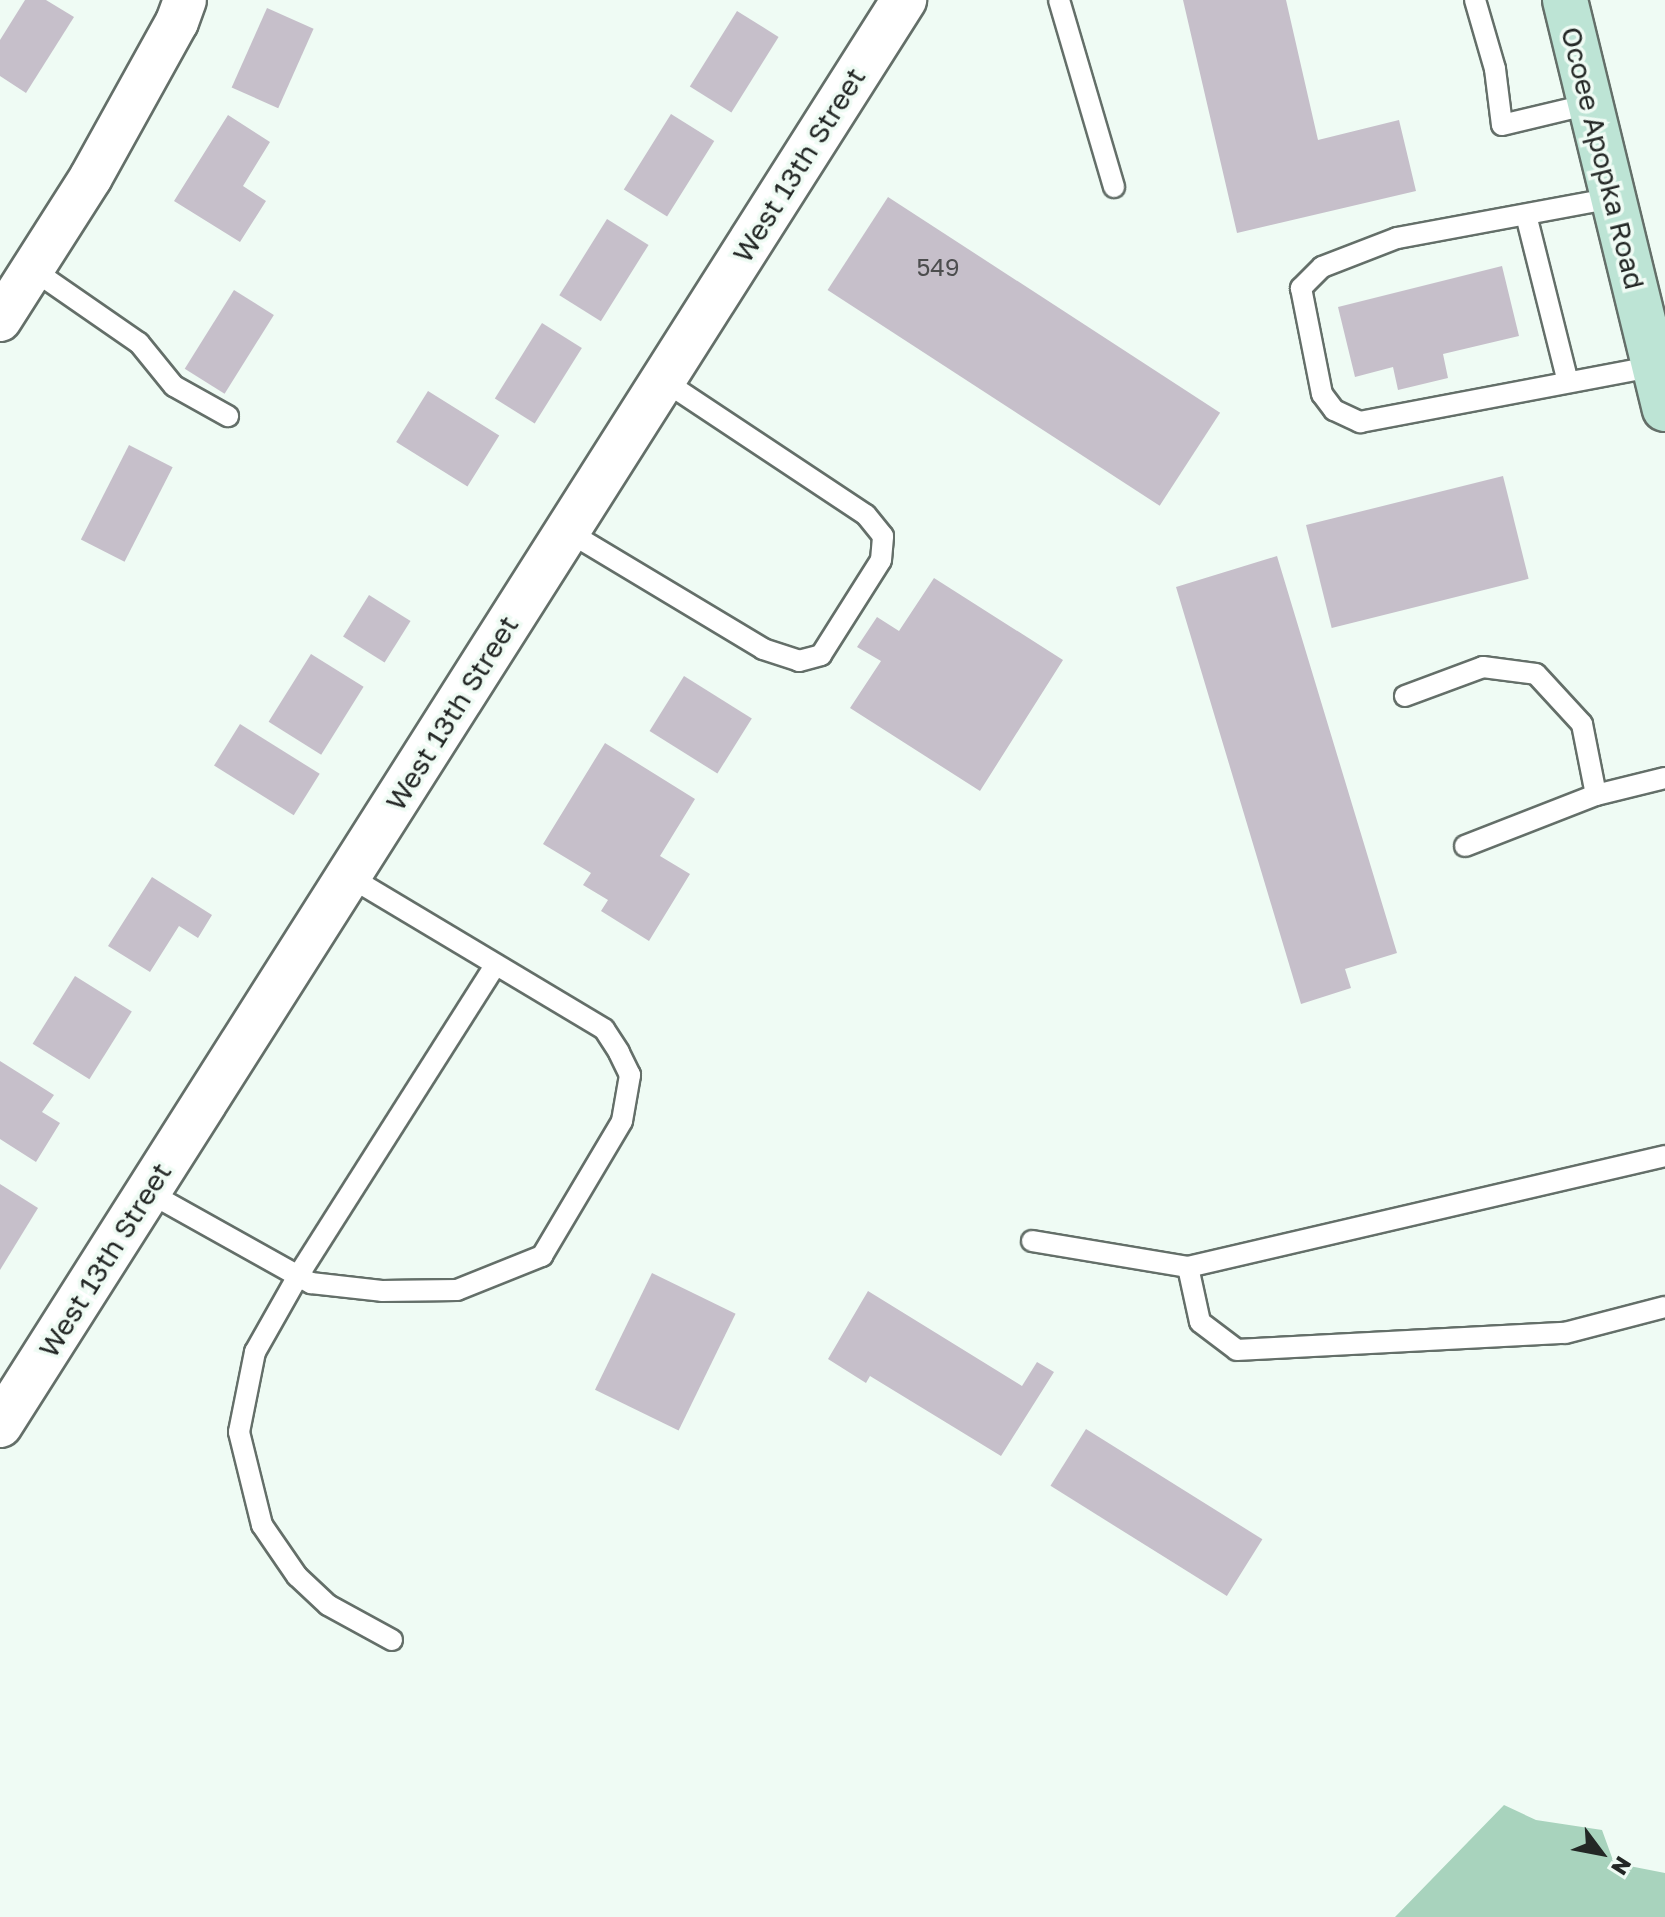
<!DOCTYPE html>
<html>
<head>
<meta charset="utf-8">
<style>
  body { margin:0 }
  #map { position:relative; width:1665px; height:1917px; overflow:hidden; background:#effbf4; font-family:"Golos Text",sans-serif }
  div>[style] { position:absolute }
  .green>* { inset:0; background:#a8d3bd }
  .building>* { inset:0; background:#c6bfca; transform-origin:0 0 }
  .roads { filter:drop-shadow(2px 0 #646f69) drop-shadow(-2px 0 #646f69) drop-shadow(0 2px #646f69) drop-shadow(0 -2px #646f69) }
  .service>* { height:20px; margin:-10px; padding:0 10px; transform-origin:10px; border-radius:10px; background:#fff }
  .minor>* { height:42px; margin:-21px; padding:0 21px; transform-origin:21px; border-radius:21px; background:#fff }
  .tertiary>* { height:44px; margin:-22px; padding:0 22px; transform-origin:22px; border-radius:22px; background:#fff }
  .secondary>* { height:44px; margin:-22px; padding:0 22px; transform-origin:22px; border-radius:22px; background:#bde4d5 }
  span { translate:-50% -50%; white-space:nowrap; text-align:center; line-height:1.15; -webkit-text-stroke:7px #effbf4; paint-order:stroke }
  .number-label { font-size:24px; color:#4c4d4e }
  .number-label span { -webkit-text-stroke-width:0 }
  .street-label { font-size:28px; color:#232725 }
  .north { position:absolute; left:1561px; top:1813px; width:80px; height:80px; -webkit-text-stroke:6px #effbf4; paint-order:stroke; rotate:122deg; font-size:22px; font-weight:700; line-height:32px; text-align:center; color:#232725 }
  .north::after { content:''; display:block; margin:auto; width:28px; height:36px; background:#232725; clip-path:polygon(50% 0,100% 100%,50% 72%,0 100%) }
</style>
</head>
<body>
<div id="map">
  <div class="green">
    <div style="clip-path:polygon(1504px 1805px,1536px 1820px,1602px 1830px,1614px 1863px,1665px 1873px,1665px 1917px,1395px 1917px)"></div>
  </div>
  <div class="building">
    <div style="clip-path:polygon(25px 0,46px 0,74px 17px,26px 93px,0 76px,0 40px)"></div>
    <div style="clip-path:polygon(1183px 0,1286px 0,1318px 140px,1399px 120px,1416px 191px,1237px 233px)"></div>
    <div style="left:267px;top:8px;width:51px;height:87px;rotate:24deg"></div>
    <div style="left:737px;top:11px;width:49px;height:89px;rotate:32deg"></div>
    <div style="left:671px;top:114px;width:51px;height:89px;rotate:32deg"></div>
    <div style="clip-path:polygon(228px 115px,270px 142px,243px 186px,266px 201px,240px 242px,174px 201px)"></div>
    <div style="left:888px;top:197px;width:396px;height:111px;rotate:33deg"></div>
    <div style="left:607px;top:219px;width:49px;height:90px;rotate:32deg"></div>
    <div style="clip-path:polygon(1502px 266px,1519px 336px,1443px 354px,1448px 378px,1398px 390px,1393px 367px,1355px 377px,1338px 307px)"></div>
    <div style="left:234px;top:290px;width:47px;height:93px;rotate:32deg"></div>
    <div style="left:542px;top:323px;width:47px;height:89px;rotate:32deg"></div>
    <div style="left:428px;top:391px;width:84px;height:60px;rotate:32deg"></div>
    <div style="left:129px;top:445px;width:49px;height:106px;rotate:27deg"></div>
    <div style="left:1503px;top:476px;width:106px;height:203px;rotate:76deg"></div>
    <div style="clip-path:polygon(1277px 556px,1397px 953px,1345px 969px,1351px 988px,1301px 1004px,1176px 587px)"></div>
    <div style="clip-path:polygon(934px 578px,1063px 660px,980px 791px,850px 708px,881px 661px,857px 647px,877px 617px,899px 631px)"></div>
    <div style="left:369px;top:595px;width:49px;height:49px;rotate:32deg"></div>
    <div style="left:311px;top:654px;width:62px;height:80px;rotate:32deg"></div>
    <div style="left:684px;top:676px;width:80px;height:65px;rotate:32deg"></div>
    <div style="left:240px;top:724px;width:94px;height:49px;rotate:32deg"></div>
    <div style="clip-path:polygon(605px 743px,695px 799px,660px 856px,690px 874px,649px 941px,601px 911px,608px 900px,583px 885px,591px 873px,543px 844px)"></div>
    <div style="clip-path:polygon(152px 877px,212px 915px,198px 938px,179px 926px,150px 972px,108px 946px)"></div>
    <div style="left:75px;top:976px;width:67px;height:80px;rotate:32deg"></div>
    <div style="clip-path:polygon(0 1061px,54px 1095px,42px 1112px,60px 1123px,36px 1162px,0 1139px)"></div>
    <div style="clip-path:polygon(0 1184px,38px 1208px,0 1270px)"></div>
    <div style="left:652px;top:1273px;width:93px;height:130px;rotate:26deg"></div>
    <div style="clip-path:polygon(868px 1291px,1022px 1386px,1037px 1362px,1054px 1372px,1001px 1456px,870px 1376px,866px 1383px,828px 1359px)"></div>
    <div style="left:1086px;top:1429px;width:208px;height:67px;rotate:32deg"></div>
  </div>
  <div class="roads">
    <div class="service">
      <div style="left:1059px;top:0;width:195px;rotate:73.6deg"></div>
      <div style="left:1475px;top:0;width:72px;rotate:73.8deg"></div>
      <div style="left:1495px;top:69px;width:56px;rotate:82.9deg"></div>
      <div style="left:1502px;top:125px;width:90px;rotate:-13.4deg"></div>
      <div style="left:1613px;top:198px;width:220px;rotate:169.5deg"></div>
      <div style="left:1397px;top:238px;width:80px;rotate:158.9deg"></div>
      <div style="left:1322px;top:267px;width:30px;rotate:135deg"></div>
      <div style="left:1301px;top:288px;width:108px;rotate:78.8deg"></div>
      <div style="left:1322px;top:394px;width:20px;rotate:53deg"></div>
      <div style="left:1334px;top:410px;width:29px;rotate:25deg"></div>
      <div style="left:1360px;top:422px;width:300px;rotate:-10.7deg"></div>
      <div style="left:1526px;top:215px;width:172px;rotate:75.9deg"></div>
      <div style="left:32px;top:269px;width:130px;rotate:34.7deg"></div>
      <div style="left:139px;top:343px;width:55px;rotate:50.9deg"></div>
      <div style="left:174px;top:386px;width:62px;rotate:29.1deg"></div>
      <div style="left:567px;top:531px;width:229px;rotate:31deg"></div>
      <div style="left:763px;top:649px;width:38px;rotate:18deg"></div>
      <div style="left:799px;top:661px;width:23px;rotate:-15deg"></div>
      <div style="left:821px;top:655px;width:112px;rotate:-57.7deg"></div>
      <div style="left:881px;top:560px;width:24px;rotate:-85deg"></div>
      <div style="left:883px;top:536px;width:27px;rotate:-129deg"></div>
      <div style="left:866px;top:515px;width:244px;rotate:-146.4deg"></div>
      <div style="left:1405px;top:696px;width:83px;rotate:-20.4deg"></div>
      <div style="left:1483px;top:667px;width:53px;rotate:7.5deg"></div>
      <div style="left:1536px;top:674px;width:68px;rotate:47.4deg"></div>
      <div style="left:1582px;top:724px;width:72px;rotate:78.8deg"></div>
      <div style="left:1596px;top:795px;width:71px;rotate:-13.8deg"></div>
      <div style="left:1465px;top:846px;width:141px;rotate:-21.3deg"></div>
      <div style="left:148px;top:1192px;width:187px;rotate:29.2deg"></div>
      <div style="left:311px;top:1283px;width:71px;rotate:6.4deg"></div>
      <div style="left:382px;top:1291px;width:75px;rotate:-0.8deg"></div>
      <div style="left:457px;top:1290px;width:92px;rotate:-21.8deg"></div>
      <div style="left:542px;top:1256px;width:157px;rotate:-59.3deg"></div>
      <div style="left:622px;top:1121px;width:47px;rotate:-80.1deg"></div>
      <div style="left:630px;top:1075px;width:25px;rotate:-116deg"></div>
      <div style="left:619px;top:1052px;width:27px;rotate:-123deg"></div>
      <div style="left:604px;top:1029px;width:298px;rotate:-149.1deg"></div>
      <div style="left:1032px;top:1241px;width:158px;rotate:9.5deg"></div>
      <div style="left:1188px;top:1267px;width:490px;rotate:-13.1deg"></div>
      <div style="left:1188px;top:1267px;width:56px;rotate:77.7deg"></div>
      <div style="left:1200px;top:1322px;width:46px;rotate:37.1deg"></div>
      <div style="left:1237px;top:1350px;width:328px;rotate:-3deg"></div>
      <div style="left:1565px;top:1333px;width:103px;rotate:-14.6deg"></div>
      <div style="left:392px;top:1640px;width:73px;rotate:-151.3deg"></div>
      <div style="left:328px;top:1605px;width:42px;rotate:-136.9deg"></div>
      <div style="left:297px;top:1576px;width:62px;rotate:-124.5deg"></div>
      <div style="left:262px;top:1525px;width:96px;rotate:-103.9deg"></div>
      <div style="left:239px;top:1432px;width:82px;rotate:-78.7deg"></div>
      <div style="left:255px;top:1352px;width:87px;rotate:-60.5deg"></div>
      <div style="left:298px;top:1276px;width:368px;rotate:-57.6deg"></div>
    </div>
    <div class="minor">
      <div style="left:0;top:320px;width:169px;rotate:-57.5deg"></div>
      <div style="left:91px;top:177px;width:177px;rotate:-61deg"></div>
      <div style="left:177px;top:22px;width:23px;rotate:-70deg"></div>
    </div>
    <div class="tertiary">
      <div style="left:0;top:1425px;width:1688px;rotate:-57.61deg"></div>
    </div>
    <div class="secondary">
      <div style="left:1565px;top:0;width:421px;rotate:76.3deg"></div>
    </div>
  </div>
  <div class="number-label">
    <span style="left:938px;top:267px">549</span>
  </div>
  <div class="street-label">
    <span style="left:1603px;top:158px;rotate:76deg">Ocoee Apopka Road</span>
    <span style="left:799px;top:165px;rotate:-58deg">West 13th Street</span>
    <span style="left:452px;top:713px;rotate:-58deg">West 13th Street</span>
    <span style="left:105px;top:1260px;rotate:-58deg">West 13th Street</span>
  </div>
  <div class="north">N</div>
</div>
</body>
</html>
